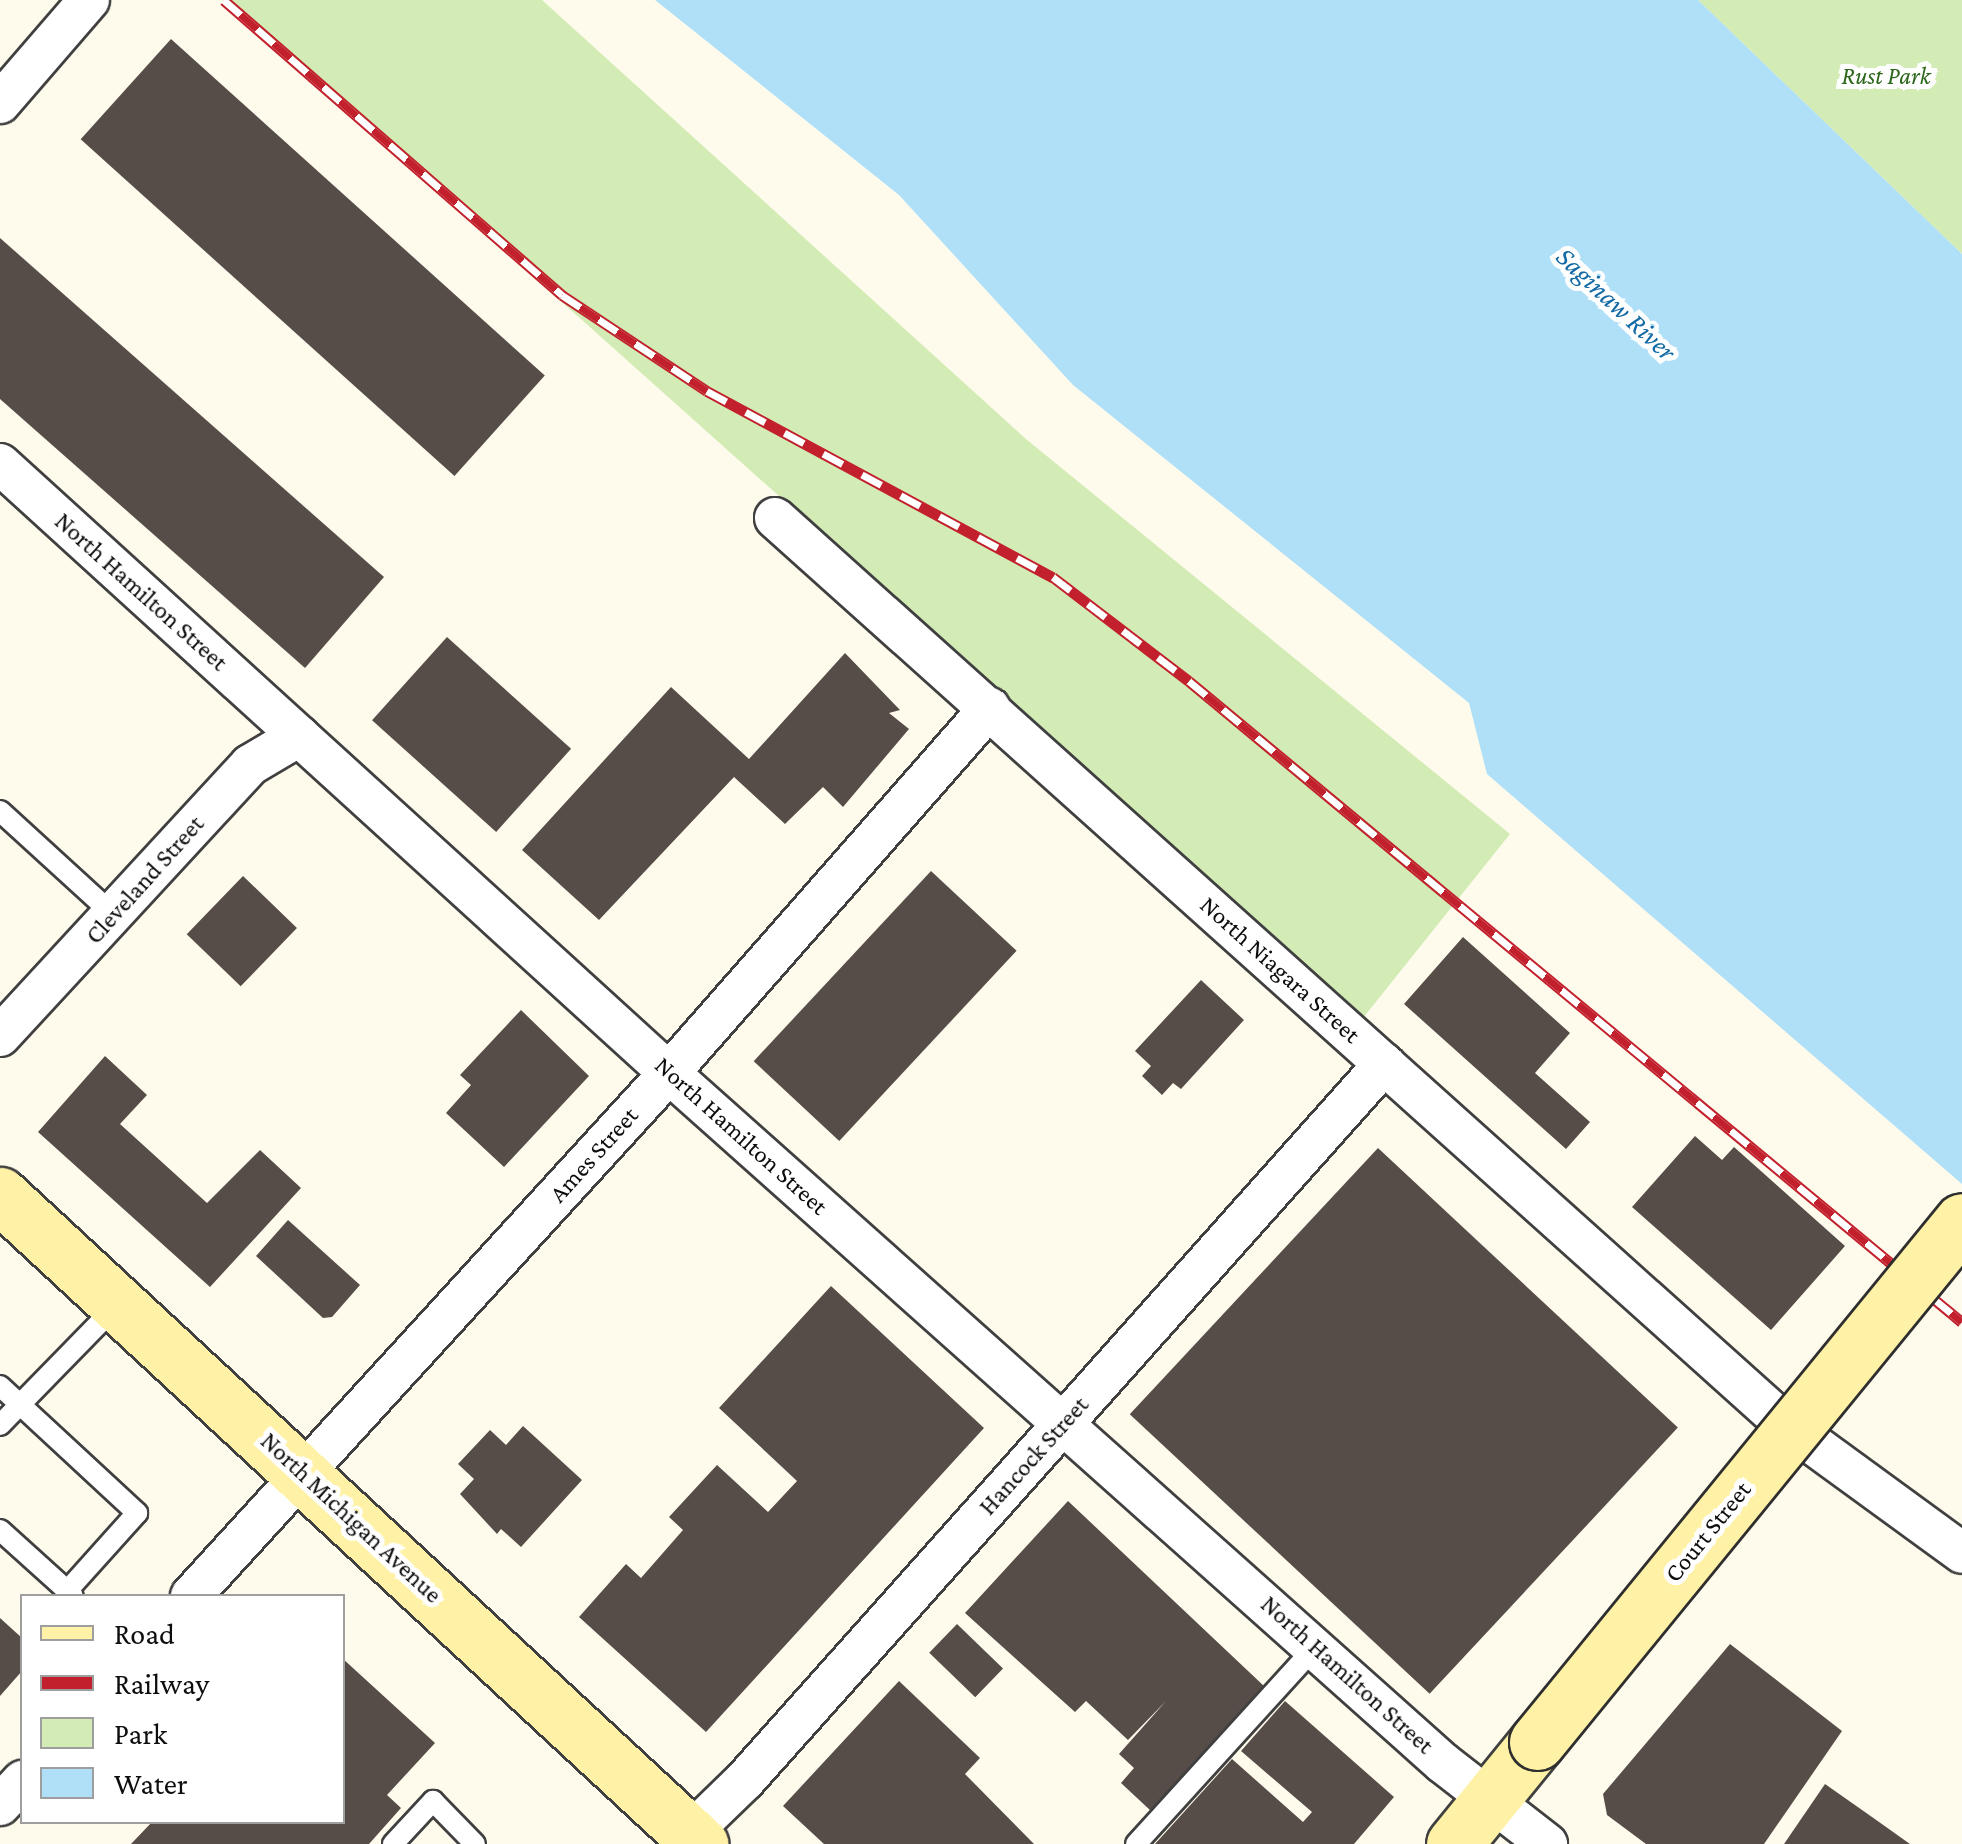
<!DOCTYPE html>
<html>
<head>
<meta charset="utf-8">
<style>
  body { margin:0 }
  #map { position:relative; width:1962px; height:1844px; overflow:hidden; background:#fffbec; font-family:"Crimson Pro",serif }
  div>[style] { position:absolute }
  .green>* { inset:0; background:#d3ebb5 }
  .water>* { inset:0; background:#afe0f8 }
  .building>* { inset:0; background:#564d49; transform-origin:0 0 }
  .roads { filter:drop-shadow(2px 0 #404040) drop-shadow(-2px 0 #404040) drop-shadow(0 2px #404040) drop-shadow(0 -2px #404040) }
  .service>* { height:20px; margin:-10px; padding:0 10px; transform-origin:10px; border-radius:10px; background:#fff }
  .minor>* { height:40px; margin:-20px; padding:0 20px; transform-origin:20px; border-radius:20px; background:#fff }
  .secondary>* { height:55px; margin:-27.5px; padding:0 27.5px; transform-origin:27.5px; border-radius:27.5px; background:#fff2a7 }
  .rail>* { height:11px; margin-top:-5.5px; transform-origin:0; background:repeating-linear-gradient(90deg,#fff 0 22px,#c2202d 0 44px); box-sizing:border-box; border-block:2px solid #c2202d }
  .bridges { filter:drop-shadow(2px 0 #2f2f2f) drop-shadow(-2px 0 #2f2f2f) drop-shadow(0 2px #2f2f2f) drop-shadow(0 -2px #2f2f2f) }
  .secondary-bridge>* { height:55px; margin:-27.5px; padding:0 27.5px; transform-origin:27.5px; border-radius:27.5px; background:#fff2a7 }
  span { translate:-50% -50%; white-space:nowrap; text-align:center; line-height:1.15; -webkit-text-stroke:10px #fff; paint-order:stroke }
  .park-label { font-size:25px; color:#2d671b; font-style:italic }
  .street-label { font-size:25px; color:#0d0d0d }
  .water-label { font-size:28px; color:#1269a3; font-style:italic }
  .legend { position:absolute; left:20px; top:1594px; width:325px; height:230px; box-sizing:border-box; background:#fff; border:2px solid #9e9e9e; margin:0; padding:12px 18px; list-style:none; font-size:30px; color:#0d0d0d }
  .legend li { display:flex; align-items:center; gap:20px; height:50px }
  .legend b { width:50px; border:2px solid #9e9e9e }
</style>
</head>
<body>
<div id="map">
  <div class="green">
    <div style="clip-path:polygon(224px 0,542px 0,1026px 439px,1510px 834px,1363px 1018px)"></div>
    <div style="clip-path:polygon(1698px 0,1962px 0,1962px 254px)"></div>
  </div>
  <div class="water">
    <div style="clip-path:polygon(655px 0,1698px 0,1962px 254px,1962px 1184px,1487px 774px,1469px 703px,1073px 385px,899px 195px)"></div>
  </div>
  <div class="building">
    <div style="left:171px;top:39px;width:503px;height:135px;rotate:42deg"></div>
    <div style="clip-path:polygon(0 238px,384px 577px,305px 668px,0 399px)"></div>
    <div style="left:447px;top:637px;width:167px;height:112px;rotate:42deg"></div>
    <div style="clip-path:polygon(845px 653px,900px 710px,889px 713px,909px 729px,843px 807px,823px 787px,785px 824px,734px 777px,599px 920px,522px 850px,671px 687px,749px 759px)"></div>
    <div style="left:931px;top:871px;width:117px;height:260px;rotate:43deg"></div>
    <div style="left:243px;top:876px;width:75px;height:81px;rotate:44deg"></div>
    <div style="clip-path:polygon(1463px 937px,1570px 1033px,1535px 1073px,1590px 1122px,1566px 1149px,1404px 1004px)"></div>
    <div style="clip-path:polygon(1201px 980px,1244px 1020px,1181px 1089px,1173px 1083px,1162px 1095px,1142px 1076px,1151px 1066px,1135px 1051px)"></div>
    <div style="clip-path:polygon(521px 1010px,589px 1076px,504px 1167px,446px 1113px,471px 1085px,460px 1075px)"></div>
    <div style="clip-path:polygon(105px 1056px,147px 1095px,120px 1124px,207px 1203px,260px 1150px,301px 1188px,210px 1287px,38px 1132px)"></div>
    <div style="clip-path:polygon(1695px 1136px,1722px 1160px,1734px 1147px,1845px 1246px,1771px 1330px,1632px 1207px)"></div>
    <div style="left:1378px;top:1148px;width:410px;height:364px;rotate:43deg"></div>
    <div style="clip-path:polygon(288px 1220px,360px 1285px,332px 1317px,323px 1318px,256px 1256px)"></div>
    <div style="clip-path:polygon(831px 1286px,984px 1428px,706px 1732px,579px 1617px,626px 1564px,641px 1578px,683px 1530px,669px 1517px,717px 1465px,768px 1512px,797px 1481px,719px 1408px)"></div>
    <div style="clip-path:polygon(523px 1426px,582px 1480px,521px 1547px,501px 1529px,497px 1534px,460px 1494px,474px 1479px,458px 1464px,490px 1430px,506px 1445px)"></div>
    <div style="clip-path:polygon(1068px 1501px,1265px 1687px,1151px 1811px,1121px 1783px,1134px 1768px,1119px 1754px,1166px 1701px,1128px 1740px,1086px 1701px,1075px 1712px,965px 1613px)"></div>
    <div style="clip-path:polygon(0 1618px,22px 1638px,22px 1671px,0 1696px)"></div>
    <div style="left:957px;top:1624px;width:64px;height:40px;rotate:44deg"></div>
    <div style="clip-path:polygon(1730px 1644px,1842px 1731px,1764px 1844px,1646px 1844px,1607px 1815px,1603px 1794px)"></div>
    <div style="clip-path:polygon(342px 1658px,435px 1743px,387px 1795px,401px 1808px,369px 1844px,131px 1844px,152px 1822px,342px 1822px)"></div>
    <div style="clip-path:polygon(899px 1681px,980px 1758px,965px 1774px,1034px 1844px,824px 1844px,783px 1806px)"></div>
    <div style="clip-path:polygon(1285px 1701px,1394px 1797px,1354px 1844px,1155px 1844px,1232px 1759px,1303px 1822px,1312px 1812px,1241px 1751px)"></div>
    <div style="clip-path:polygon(1825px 1784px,1872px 1817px,1910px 1844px,1784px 1844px)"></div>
  </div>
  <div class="roads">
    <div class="service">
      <div style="left:0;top:811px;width:154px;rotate:42.4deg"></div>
      <div style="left:0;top:1386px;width:187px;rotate:42.8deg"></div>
      <div style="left:137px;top:1513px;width:105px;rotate:131.9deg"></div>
      <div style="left:0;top:1425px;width:168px;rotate:-45.7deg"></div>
      <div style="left:0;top:1530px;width:98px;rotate:42.1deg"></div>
      <div style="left:393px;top:1844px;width:59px;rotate:-47.1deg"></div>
      <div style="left:433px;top:1801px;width:60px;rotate:45.7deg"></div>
      <div style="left:1136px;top:1844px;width:268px;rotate:-47.7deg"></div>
    </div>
    <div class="minor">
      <div style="left:0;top:103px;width:136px;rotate:-49.2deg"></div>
      <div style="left:0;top:464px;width:905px;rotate:42.31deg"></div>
      <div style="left:669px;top:1073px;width:1037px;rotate:41.72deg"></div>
      <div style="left:1443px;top:1763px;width:132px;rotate:37.9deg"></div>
      <div style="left:775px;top:518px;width:1355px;rotate:41.89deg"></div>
      <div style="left:1784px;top:1423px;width:220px;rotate:36.1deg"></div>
      <div style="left:0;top:1036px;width:369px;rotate:-47.3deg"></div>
      <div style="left:250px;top:765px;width:57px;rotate:-30.6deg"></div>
      <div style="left:191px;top:1596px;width:709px;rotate:-47.57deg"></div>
      <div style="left:669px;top:1073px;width:486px;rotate:-48.7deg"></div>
      <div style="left:0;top:1805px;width:33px;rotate:-47deg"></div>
      <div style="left:679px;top:1844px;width:92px;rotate:-44.1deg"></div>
      <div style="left:745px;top:1780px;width:960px;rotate:-48.25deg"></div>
    </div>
    <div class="secondary">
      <div style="left:0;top:1195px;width:955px;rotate:42.83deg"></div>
      <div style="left:1454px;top:1844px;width:132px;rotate:-50.9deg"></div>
    </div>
  </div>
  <div class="rail">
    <div style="left:224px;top:0;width:449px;rotate:41.1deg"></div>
    <div style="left:562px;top:295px;width:174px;rotate:33.5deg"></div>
    <div style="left:707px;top:391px;width:393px;rotate:28.3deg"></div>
    <div style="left:1053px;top:577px;width:171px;rotate:37.4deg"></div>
    <div style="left:1189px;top:681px;width:1004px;rotate:39.67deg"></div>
  </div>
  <div class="bridges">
    <div class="secondary-bridge">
      <div style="left:1537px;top:1742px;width:672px;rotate:-50.79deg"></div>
    </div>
  </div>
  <div class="park-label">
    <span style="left:1886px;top:76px">Rust Park</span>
  </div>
  <div class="street-label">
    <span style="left:141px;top:592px;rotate:42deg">North Hamilton Street</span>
    <span style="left:145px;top:880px;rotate:-48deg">Cleveland Street</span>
    <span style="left:1280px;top:970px;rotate:42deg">North Niagara Street</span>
    <span style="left:741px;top:1136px;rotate:42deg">North Hamilton Street</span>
    <span style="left:594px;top:1155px;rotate:-48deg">Ames Street</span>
    <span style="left:1034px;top:1456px;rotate:-48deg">Hancock Street</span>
    <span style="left:351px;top:1518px;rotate:43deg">North Michigan Avenue</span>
    <span style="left:1708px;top:1532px;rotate:-51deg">Court Street</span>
    <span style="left:1347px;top:1675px;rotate:42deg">North Hamilton Street</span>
  </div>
  <div class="water-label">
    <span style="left:1616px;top:304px;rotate:43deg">Saginaw River</span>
  </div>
  <ul class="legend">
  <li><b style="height:12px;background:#fff2a7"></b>Road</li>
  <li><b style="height:12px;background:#c2202d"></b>Railway</li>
  <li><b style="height:28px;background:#d3ebb5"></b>Park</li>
  <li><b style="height:28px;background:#afe0f8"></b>Water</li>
  </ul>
</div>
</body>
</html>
